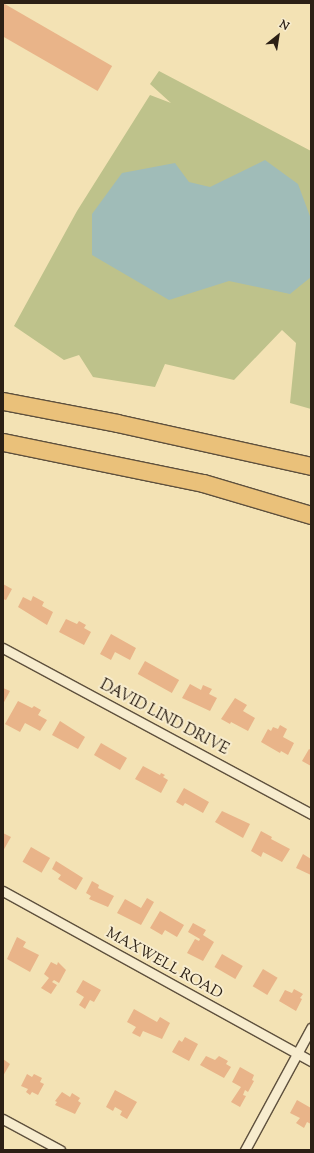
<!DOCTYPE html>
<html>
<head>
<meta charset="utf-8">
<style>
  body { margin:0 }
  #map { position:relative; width:314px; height:1153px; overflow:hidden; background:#f3e2b4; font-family:"Sorts Mill Goudy",serif }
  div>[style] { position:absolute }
  .green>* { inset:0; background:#bec28b }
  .water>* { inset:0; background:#a0bcb8 }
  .building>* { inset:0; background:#e9b489; transform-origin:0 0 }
  .roads { filter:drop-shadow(1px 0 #5e503d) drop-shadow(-1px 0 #5e503d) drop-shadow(0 1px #5e503d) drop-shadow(0 -1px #5e503d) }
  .minor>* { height:9px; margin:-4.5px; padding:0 4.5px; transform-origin:4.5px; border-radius:4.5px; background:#f7ecce }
  .motorway>* { height:17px; margin:-8.5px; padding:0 8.5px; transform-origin:8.5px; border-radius:8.5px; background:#eac17a }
  span { translate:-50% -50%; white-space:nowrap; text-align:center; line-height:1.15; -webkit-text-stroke:4px #f7ecce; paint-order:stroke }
  .street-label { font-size:15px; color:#2c2015 }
  .frame { position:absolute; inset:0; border:4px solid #2c2015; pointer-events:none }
  .north { position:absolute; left:258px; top:16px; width:40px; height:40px; -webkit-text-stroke:3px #f7ecce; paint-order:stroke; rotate:30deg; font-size:11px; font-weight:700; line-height:16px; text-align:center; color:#2c2015 }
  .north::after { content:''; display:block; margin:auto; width:14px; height:18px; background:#2c2015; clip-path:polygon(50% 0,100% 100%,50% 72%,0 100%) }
</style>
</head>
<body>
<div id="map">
  <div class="green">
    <div style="clip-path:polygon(159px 71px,311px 151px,311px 409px,290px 403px,296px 343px,282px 330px,234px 380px,165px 364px,155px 387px,93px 377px,79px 355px,64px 360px,14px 326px,77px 211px,150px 95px,171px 103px,150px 84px)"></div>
  </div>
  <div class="water">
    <div style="clip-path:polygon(265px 160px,298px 184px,311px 219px,311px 277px,290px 294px,229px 281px,169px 300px,92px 255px,92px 214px,122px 173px,175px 163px,189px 182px,210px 187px)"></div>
  </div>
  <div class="building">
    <div style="left:3px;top:3px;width:126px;height:29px;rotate:30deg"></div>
    <div style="clip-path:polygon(3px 584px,12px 589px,6px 600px,3px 599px)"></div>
    <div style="clip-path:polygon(33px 596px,44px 602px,42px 606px,53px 612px,47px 625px,18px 607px,23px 597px,31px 601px)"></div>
    <div style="clip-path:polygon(66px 619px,77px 624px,79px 621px,86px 625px,84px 628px,91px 632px,84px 645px,59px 632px)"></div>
    <div style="clip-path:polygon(111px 634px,136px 648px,130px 660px,115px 652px,111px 660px,100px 654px)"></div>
    <div style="left:145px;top:661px;width:39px;height:15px;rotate:29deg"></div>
    <div style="clip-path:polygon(190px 684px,201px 690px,203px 685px,212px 689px,209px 694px,217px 698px,210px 711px,182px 698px)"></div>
    <div style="clip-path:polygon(3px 688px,10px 691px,3px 704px)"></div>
    <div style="clip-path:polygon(235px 698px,247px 705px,243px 711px,255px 718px,248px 731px,231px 722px,230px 724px,221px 719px)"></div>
    <div style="clip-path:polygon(18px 701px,32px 708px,34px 706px,41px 710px,38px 715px,47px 720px,40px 731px,25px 723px,20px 732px,5px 724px)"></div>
    <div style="clip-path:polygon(60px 721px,85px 737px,78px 749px,52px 735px)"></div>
    <div style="clip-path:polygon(280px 725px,287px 729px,283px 737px,294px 743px,288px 755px,281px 751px,280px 753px,261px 742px,268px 729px,271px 731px,273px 727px,278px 729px)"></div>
    <div style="left:101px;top:743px;width:30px;height:14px;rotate:30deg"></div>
    <div style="clip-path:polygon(309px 749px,311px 750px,311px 766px,302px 761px)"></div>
    <div style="clip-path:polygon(143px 766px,160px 775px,161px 773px,165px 775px,163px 777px,168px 780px,161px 793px,135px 779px)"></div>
    <div style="clip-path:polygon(184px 788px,209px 802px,203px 813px,185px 803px,183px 806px,176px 802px)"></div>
    <div style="clip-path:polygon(222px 811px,250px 824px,243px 838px,215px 822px)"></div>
    <div style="clip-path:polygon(261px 831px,272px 837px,271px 839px,290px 849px,282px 862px,263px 852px,261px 857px,251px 851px)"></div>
    <div style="clip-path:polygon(3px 833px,11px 837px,3px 851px)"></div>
    <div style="left:31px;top:847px;width:22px;height:17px;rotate:30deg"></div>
    <div style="clip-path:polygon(303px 854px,311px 859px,311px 875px,296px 868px)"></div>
    <div style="clip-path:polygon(56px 861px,83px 878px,76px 890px,58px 879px,61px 875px,52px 869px)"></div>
    <div style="clip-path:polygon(92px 881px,99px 885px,98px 888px,114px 896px,108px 907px,89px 899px,91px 896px,86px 893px)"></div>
    <div style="clip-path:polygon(147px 898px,154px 902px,141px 925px,117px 913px,125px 899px,141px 908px)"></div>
    <div style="clip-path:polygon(160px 911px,184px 925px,177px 937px,165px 930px,162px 935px,150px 928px)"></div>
    <div style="clip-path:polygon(193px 923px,206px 930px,203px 935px,214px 942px,203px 961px,187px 953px,195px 939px,199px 941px,200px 939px,188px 932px)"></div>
    <div style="clip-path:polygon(17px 937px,26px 942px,23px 947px,39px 955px,30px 972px,7px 959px)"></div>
    <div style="left:222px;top:954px;width:24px;height:15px;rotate:30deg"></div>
    <div style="clip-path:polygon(51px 962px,57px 965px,58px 962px,66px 970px,59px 983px,54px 980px,52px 982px,57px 985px,51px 994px,41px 988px,49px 978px,44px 974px)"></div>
    <div style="left:263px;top:969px;width:17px;height:20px;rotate:31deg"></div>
    <div style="clip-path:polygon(83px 980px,101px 990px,94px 1002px,90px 1000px,85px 1009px,79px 1005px,84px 997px,76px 992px)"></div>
    <div style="clip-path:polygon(294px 989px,303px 994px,300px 998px,302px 999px,296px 1011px,279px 1001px,285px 990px,292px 993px)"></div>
    <div style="clip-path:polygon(134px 1009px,157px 1022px,160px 1017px,170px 1023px,162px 1039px,143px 1031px,140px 1037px,132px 1033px,136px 1027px,127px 1022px)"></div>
    <div style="clip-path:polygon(185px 1037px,198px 1044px,189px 1061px,172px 1052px,179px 1040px,182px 1042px)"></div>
    <div style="clip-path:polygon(206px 1056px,215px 1060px,219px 1056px,228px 1061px,226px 1064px,231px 1067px,224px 1078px,200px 1065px)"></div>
    <div style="clip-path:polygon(3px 1059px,10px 1064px,3px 1076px)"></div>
    <div style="clip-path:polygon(240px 1067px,254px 1075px,252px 1080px,254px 1081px,248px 1092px,245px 1090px,243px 1095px,246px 1096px,240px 1107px,231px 1102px,241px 1087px,232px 1082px)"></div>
    <div style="clip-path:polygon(27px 1074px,32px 1077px,34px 1074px,42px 1078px,40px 1082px,44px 1084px,38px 1095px,32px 1092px,30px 1095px,26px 1092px,28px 1089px,21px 1086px)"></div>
    <div style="clip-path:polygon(115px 1090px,137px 1102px,127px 1119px,120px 1115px,122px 1111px,115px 1107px,113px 1111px,106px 1107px)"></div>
    <div style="clip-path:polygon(62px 1092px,70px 1097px,72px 1093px,80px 1098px,78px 1101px,81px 1103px,75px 1114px,55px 1105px,57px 1102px,55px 1101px)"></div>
    <div style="clip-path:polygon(297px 1100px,311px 1108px,311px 1124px,307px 1122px,304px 1128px,296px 1123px,300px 1118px,290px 1113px)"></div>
  </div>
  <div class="roads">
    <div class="minor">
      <div style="left:3px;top:648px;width:350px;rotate:28.3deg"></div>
      <div style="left:3px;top:891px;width:352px;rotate:28.9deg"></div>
      <div style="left:3px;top:1119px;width:65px;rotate:28.5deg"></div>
      <div style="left:245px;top:1150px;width:139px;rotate:-61.6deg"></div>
    </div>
    <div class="motorway">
      <div style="left:3px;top:401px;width:116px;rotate:10.9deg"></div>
      <div style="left:117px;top:423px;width:199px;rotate:12.5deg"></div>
      <div style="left:3px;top:442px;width:204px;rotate:11.6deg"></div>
      <div style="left:203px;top:483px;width:113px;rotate:16.5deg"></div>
    </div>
  </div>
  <div class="street-label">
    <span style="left:164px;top:718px;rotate:28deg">DAVID LIND DRIVE</span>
    <span style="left:164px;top:964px;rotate:29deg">MAXWELL ROAD</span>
  </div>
  <div class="frame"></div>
  <div class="north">N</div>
</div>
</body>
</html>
